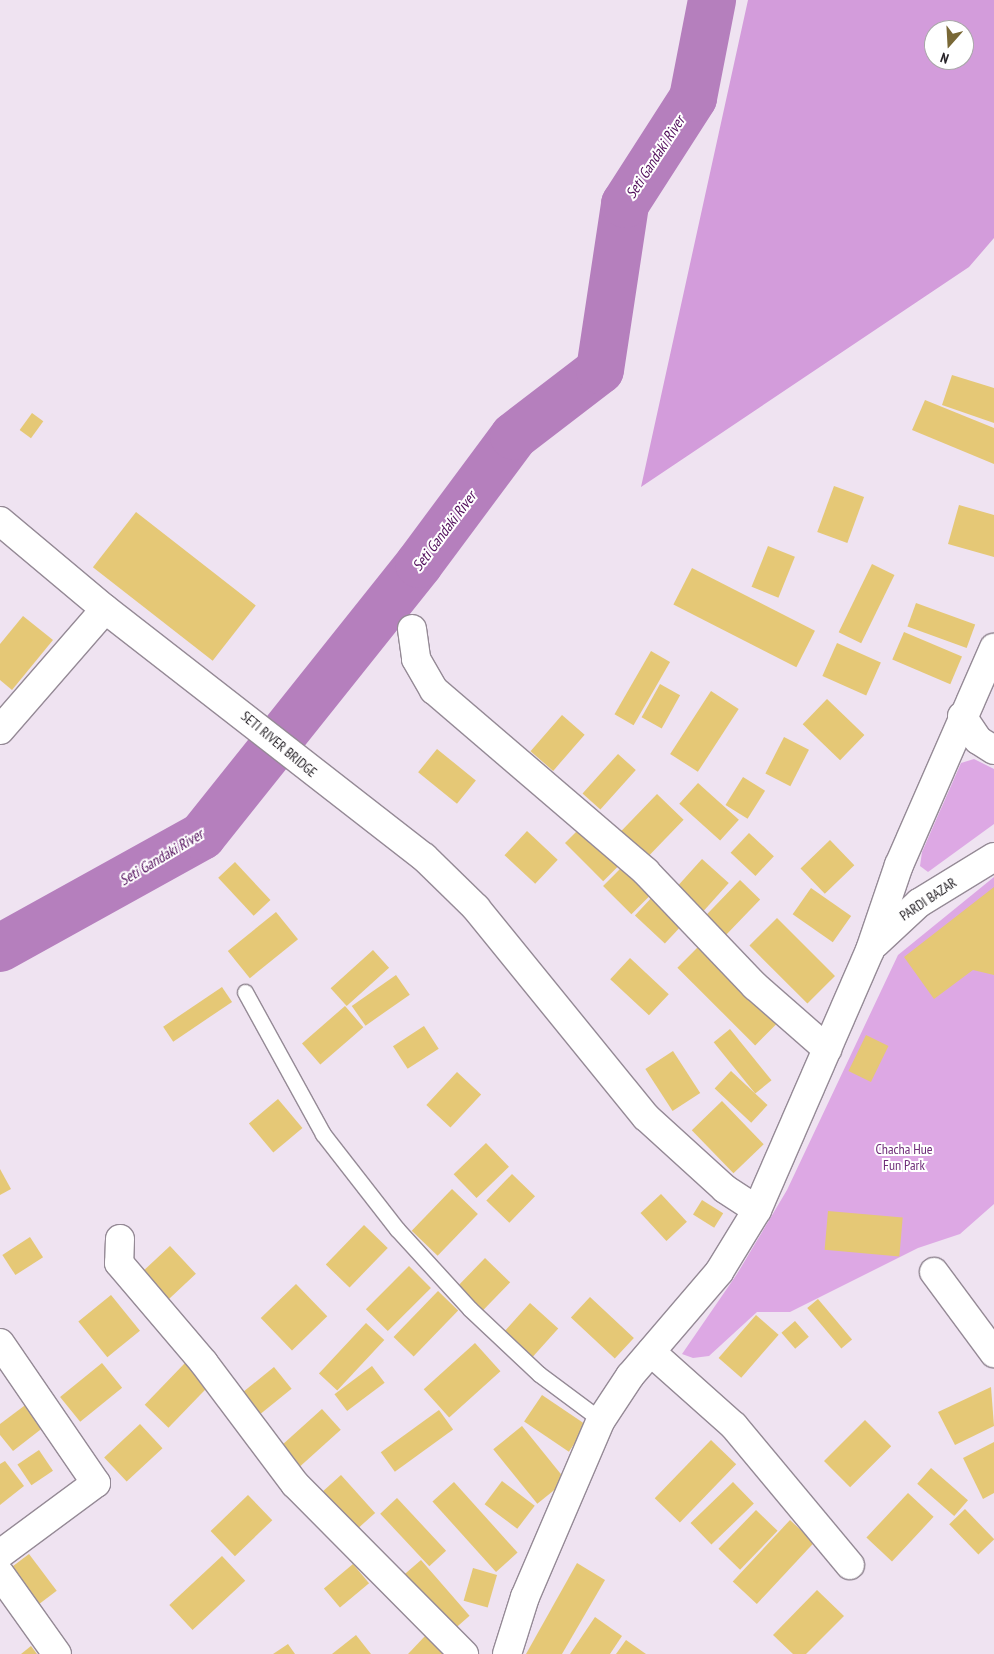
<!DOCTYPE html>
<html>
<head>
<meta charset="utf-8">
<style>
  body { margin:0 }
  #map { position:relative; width:994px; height:1654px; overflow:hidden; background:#efe3f1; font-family:"PT Sans Narrow",sans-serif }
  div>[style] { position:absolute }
  .green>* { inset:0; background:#dda8e4 }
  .forest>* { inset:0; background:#d39cdb }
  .river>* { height:48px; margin:-24px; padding:0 24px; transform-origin:24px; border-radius:24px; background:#b57fbd }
  .building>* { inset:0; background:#e5c876; transform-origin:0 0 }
  .roads { filter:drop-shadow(1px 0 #958a96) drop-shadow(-1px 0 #958a96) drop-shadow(0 1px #958a96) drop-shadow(0 -1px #958a96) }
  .service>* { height:15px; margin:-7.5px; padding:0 7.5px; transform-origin:7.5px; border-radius:7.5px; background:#fff }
  .minor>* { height:28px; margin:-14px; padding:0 14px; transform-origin:14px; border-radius:14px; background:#fff }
  .tertiary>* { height:28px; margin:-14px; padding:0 14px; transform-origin:14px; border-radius:14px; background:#fff }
  .secondary>* { height:28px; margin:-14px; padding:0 14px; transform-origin:14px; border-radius:14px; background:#fff }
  span { translate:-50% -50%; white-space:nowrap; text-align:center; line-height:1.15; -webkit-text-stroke:4px #fff; paint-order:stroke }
  .street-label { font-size:14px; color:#272328 }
  .park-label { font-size:14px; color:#6e2d78 }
  .water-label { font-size:15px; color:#500c5a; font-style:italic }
  .north { position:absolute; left:924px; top:20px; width:50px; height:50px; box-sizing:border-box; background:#fff; border:1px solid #a9a7a9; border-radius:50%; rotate:199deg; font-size:14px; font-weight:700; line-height:20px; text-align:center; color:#272328 }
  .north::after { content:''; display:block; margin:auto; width:18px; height:22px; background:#796836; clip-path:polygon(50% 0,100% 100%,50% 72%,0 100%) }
</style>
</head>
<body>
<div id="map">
  <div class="green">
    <div style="clip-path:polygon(974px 759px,994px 769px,994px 824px,928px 872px,920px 866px,922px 852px,961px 763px)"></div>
    <div style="clip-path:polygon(994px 877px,994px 1204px,960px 1234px,918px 1248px,790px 1312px,757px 1312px,709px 1356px,693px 1358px,682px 1354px,737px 1274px,787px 1190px,898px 955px)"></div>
  </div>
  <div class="forest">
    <div style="clip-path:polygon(evenodd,748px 0,994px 0,994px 238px,969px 267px,641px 487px,748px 0,934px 30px,964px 30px,964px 60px,934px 60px,934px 30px)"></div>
  </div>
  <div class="river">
    <div style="left:0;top:948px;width:231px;rotate:-29deg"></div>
    <div style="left:202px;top:836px;width:348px;rotate:-51.4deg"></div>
    <div style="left:419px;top:564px;width:159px;rotate:-53.4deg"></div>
    <div style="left:514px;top:436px;width:108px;rotate:-37.5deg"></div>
    <div style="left:600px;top:370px;width:168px;rotate:-81.4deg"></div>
    <div style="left:625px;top:204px;width:126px;rotate:-57.3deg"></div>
    <div style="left:693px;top:98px;width:100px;rotate:-79deg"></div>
  </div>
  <div class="building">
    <div style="clip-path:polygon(952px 375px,994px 388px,994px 423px,942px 405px)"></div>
    <div style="clip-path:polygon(925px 400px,994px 428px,994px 464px,912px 430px)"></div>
    <div style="left:32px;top:413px;width:14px;height:21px;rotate:36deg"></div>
    <div style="left:834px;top:486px;width:32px;height:49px;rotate:20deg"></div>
    <div style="clip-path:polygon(959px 505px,994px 515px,994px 557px,948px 544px)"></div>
    <div style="left:136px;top:512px;width:152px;height:70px;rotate:38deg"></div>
    <div style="left:768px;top:546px;width:29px;height:44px;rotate:22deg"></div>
    <div style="left:872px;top:564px;width:25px;height:76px;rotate:26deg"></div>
    <div style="left:692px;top:568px;width:138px;height:41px;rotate:27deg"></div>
    <div style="left:916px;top:603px;width:63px;height:25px;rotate:20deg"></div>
    <div style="clip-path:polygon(23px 616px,53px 640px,12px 690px,0 680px,0 644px)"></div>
    <div style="left:904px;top:632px;width:63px;height:30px;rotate:23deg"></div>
    <div style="left:837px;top:643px;width:48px;height:36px;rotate:24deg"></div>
    <div style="left:651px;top:651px;width:22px;height:73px;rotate:30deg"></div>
    <div style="left:660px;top:684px;width:23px;height:38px;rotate:29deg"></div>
    <div style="left:711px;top:691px;width:33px;height:75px;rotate:33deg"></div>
    <div style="left:827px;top:699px;width:52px;height:35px;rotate:44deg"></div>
    <div style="left:562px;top:715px;width:30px;height:48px;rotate:41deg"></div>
    <div style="left:784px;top:737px;width:28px;height:41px;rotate:27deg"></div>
    <div style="left:437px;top:749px;width:50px;height:30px;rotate:39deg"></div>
    <div style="left:618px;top:754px;width:24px;height:53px;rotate:42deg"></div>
    <div style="left:743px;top:777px;width:26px;height:33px;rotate:32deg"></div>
    <div style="left:698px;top:783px;width:55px;height:28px;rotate:42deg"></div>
    <div style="left:657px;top:794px;width:37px;height:59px;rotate:44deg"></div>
    <div style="left:582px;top:826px;width:54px;height:24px;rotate:45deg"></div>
    <div style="left:527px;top:831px;width:42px;height:33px;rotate:43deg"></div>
    <div style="left:749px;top:833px;width:34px;height:27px;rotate:43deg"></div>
    <div style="left:830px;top:840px;width:35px;height:41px;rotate:46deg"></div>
    <div style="left:702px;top:859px;width:36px;height:41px;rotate:42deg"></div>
    <div style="left:235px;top:862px;width:52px;height:23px;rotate:47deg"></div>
    <div style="left:625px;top:864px;width:40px;height:31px;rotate:45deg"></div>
    <div style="left:740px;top:880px;width:28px;height:51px;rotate:44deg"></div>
    <div style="clip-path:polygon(994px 887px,994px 975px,973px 970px,934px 999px,904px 957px)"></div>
    <div style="left:811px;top:888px;width:49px;height:32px;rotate:35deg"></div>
    <div style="left:654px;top:895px;width:41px;height:28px;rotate:43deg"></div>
    <div style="left:276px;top:912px;width:35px;height:62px;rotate:51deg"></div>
    <div style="left:777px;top:918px;width:82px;height:39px;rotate:45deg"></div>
    <div style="left:700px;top:945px;width:110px;height:32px;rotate:45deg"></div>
    <div style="left:373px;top:950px;width:24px;height:57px;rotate:48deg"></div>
    <div style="left:630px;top:958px;width:53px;height:29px;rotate:43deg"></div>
    <div style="left:396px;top:975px;width:24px;height:54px;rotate:55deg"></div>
    <div style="left:222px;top:987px;width:18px;height:71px;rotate:56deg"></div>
    <div style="left:345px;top:1006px;width:28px;height:57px;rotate:49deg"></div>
    <div style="left:424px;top:1026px;width:27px;height:37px;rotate:57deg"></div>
    <div style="left:730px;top:1029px;width:66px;height:21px;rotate:51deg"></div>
    <div style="left:866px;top:1035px;width:25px;height:40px;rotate:26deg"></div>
    <div style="left:673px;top:1051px;width:50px;height:33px;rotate:57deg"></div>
    <div style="left:731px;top:1071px;width:50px;height:24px;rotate:43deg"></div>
    <div style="left:457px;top:1072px;width:33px;height:45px;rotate:43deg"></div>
    <div style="left:278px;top:1099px;width:38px;height:38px;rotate:50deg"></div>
    <div style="left:722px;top:1101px;width:60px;height:42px;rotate:46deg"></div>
    <div style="left:486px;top:1143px;width:33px;height:45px;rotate:46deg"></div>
    <div style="clip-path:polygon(0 1169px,11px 1189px,0 1195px)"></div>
    <div style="left:512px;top:1174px;width:32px;height:37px;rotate:44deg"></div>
    <div style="left:452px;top:1189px;width:36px;height:58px;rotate:44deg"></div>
    <div style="left:661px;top:1194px;width:38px;height:28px;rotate:47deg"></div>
    <div style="left:702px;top:1200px;width:25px;height:17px;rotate:32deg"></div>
    <div style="left:828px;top:1211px;width:75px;height:39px;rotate:5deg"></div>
    <div style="left:364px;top:1225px;width:33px;height:55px;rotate:44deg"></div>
    <div style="left:30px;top:1237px;width:24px;height:33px;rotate:57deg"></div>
    <div style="left:170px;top:1246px;width:38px;height:50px;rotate:47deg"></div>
    <div style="left:485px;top:1258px;width:35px;height:39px;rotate:44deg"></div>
    <div style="left:409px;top:1266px;width:31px;height:61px;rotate:45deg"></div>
    <div style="left:296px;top:1284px;width:45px;height:49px;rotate:46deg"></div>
    <div style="left:438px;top:1291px;width:28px;height:64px;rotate:44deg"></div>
    <div style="left:111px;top:1295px;width:46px;height:42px;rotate:51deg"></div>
    <div style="left:590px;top:1297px;width:60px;height:28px;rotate:43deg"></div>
    <div style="left:818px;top:1299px;width:53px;height:14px;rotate:50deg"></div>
    <div style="left:530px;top:1303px;width:38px;height:38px;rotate:42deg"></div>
    <div style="left:756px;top:1315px;width:30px;height:57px;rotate:41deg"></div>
    <div style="left:795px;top:1321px;width:21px;height:18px;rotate:49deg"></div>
    <div style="left:366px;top:1323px;width:25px;height:69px;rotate:43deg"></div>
    <div style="left:475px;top:1343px;width:38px;height:69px;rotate:48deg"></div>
    <div style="left:102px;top:1363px;width:32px;height:54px;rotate:51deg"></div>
    <div style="left:185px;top:1363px;width:33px;height:58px;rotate:44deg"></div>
    <div style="left:372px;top:1366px;width:21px;height:47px;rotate:53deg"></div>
    <div style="left:274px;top:1367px;width:28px;height:41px;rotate:51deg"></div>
    <div style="clip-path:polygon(991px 1387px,994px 1426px,955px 1445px,938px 1412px)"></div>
    <div style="left:542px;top:1395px;width:54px;height:32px;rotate:34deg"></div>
    <div style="clip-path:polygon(32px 1400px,49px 1423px,13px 1451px,0 1435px,0 1424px)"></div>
    <div style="left:322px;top:1409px;width:28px;height:56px;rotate:48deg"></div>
    <div style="left:439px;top:1410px;width:24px;height:72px;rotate:54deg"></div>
    <div style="left:865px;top:1420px;width:37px;height:58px;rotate:45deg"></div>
    <div style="left:140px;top:1424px;width:33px;height:49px;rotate:47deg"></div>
    <div style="left:522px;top:1426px;width:70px;height:37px;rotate:51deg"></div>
    <div style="left:711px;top:1440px;width:35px;height:81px;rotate:44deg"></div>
    <div style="clip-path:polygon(994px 1442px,994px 1493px,983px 1499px,963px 1458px)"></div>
    <div style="left:39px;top:1450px;width:25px;height:26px;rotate:56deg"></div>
    <div style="clip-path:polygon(5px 1461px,24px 1486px,0 1505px,0 1464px)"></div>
    <div style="left:931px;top:1468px;width:49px;height:21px;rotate:41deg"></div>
    <div style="left:341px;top:1475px;width:51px;height:31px;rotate:48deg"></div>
    <div style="left:502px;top:1481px;width:41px;height:29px;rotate:37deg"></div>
    <div style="left:454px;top:1482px;width:95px;height:29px;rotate:48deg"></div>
    <div style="left:733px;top:1482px;width:30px;height:59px;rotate:46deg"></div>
    <div style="left:908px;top:1493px;width:35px;height:61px;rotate:43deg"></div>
    <div style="left:248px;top:1495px;width:35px;height:52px;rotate:46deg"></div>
    <div style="left:397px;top:1498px;width:72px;height:23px;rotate:47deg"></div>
    <div style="left:965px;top:1509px;width:42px;height:22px;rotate:46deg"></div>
    <div style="left:756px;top:1510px;width:30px;height:54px;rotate:44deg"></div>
    <div style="left:790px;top:1520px;width:33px;height:84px;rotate:43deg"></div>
    <div style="left:29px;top:1554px;width:46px;height:24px;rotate:53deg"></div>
    <div style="left:222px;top:1556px;width:34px;height:72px;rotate:47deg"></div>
    <div style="left:421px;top:1560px;width:74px;height:26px;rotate:49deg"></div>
    <div style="clip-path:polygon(577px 1563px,605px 1580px,562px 1654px,526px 1654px)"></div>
    <div style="left:353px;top:1564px;width:25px;height:38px;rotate:50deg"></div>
    <div style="left:473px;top:1568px;width:25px;height:34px;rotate:16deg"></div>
    <div style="clip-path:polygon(817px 1590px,844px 1616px,806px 1654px,793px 1654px,773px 1635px)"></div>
    <div style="clip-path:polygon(595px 1617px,622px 1636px,610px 1654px,570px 1654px)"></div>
    <div style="clip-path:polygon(356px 1635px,371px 1654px,332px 1654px)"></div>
    <div style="clip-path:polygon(426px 1635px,446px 1654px,408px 1654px)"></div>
    <div style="clip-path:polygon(626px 1640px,646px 1654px,616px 1654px)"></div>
    <div style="clip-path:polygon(288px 1644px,295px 1654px,273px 1654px)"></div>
    <div style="clip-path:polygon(31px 1646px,37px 1654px,21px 1654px)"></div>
  </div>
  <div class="roads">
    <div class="service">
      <div style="left:245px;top:992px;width:162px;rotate:61.2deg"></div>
      <div style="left:323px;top:1134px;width:120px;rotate:52.1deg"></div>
      <div style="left:397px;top:1229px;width:108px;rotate:47.6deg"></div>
      <div style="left:470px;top:1309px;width:95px;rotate:43.3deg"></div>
      <div style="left:539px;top:1374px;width:77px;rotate:36.6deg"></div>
    </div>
    <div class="minor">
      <div style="left:0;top:521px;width:137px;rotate:40deg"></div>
      <div style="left:412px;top:629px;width:30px;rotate:82deg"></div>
      <div style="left:416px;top:659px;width:36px;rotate:60deg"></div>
      <div style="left:434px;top:690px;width:279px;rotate:40.6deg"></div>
      <div style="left:646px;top:872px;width:158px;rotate:46.3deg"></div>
      <div style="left:755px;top:986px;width:96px;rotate:41.2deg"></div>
      <div style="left:120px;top:1239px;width:24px;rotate:92deg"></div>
      <div style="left:119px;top:1263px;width:131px;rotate:49.6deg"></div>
      <div style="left:204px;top:1363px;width:151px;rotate:53.1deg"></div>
      <div style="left:295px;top:1484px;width:240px;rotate:45.2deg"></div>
      <div style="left:934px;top:1272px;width:101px;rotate:53.5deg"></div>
      <div style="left:0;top:1343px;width:170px;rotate:55.6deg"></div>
      <div style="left:96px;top:1483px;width:119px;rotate:143.5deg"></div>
      <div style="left:651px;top:1352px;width:111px;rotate:41.7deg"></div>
      <div style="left:734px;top:1426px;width:181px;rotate:50.2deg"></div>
      <div style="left:0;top:1574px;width:98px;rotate:54.5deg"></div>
    </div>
    <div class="tertiary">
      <div style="left:507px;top:1654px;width:60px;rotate:-72.5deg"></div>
      <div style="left:525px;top:1597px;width:193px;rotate:-66.8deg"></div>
      <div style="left:601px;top:1420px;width:53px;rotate:-56.6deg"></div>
      <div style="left:630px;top:1376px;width:137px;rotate:-49.4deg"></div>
      <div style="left:719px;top:1272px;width:73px;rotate:-58.5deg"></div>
    </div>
    <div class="secondary">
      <div style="left:962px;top:716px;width:29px;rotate:56deg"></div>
      <div style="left:978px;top:740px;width:19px;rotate:32deg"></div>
      <div style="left:0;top:730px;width:160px;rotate:-49deg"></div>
      <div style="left:105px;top:609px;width:404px;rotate:37.9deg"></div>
      <div style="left:424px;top:857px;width:73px;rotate:44.4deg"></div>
      <div style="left:476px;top:908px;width:269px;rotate:50.9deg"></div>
      <div style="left:646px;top:1117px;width:107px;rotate:42.3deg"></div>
      <div style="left:725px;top:1189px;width:38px;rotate:33deg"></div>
      <div style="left:757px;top:1210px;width:283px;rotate:-66.5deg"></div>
      <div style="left:870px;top:950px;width:90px;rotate:-71.2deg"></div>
      <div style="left:899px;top:865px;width:237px;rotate:-66.4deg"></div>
      <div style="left:876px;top:943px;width:59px;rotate:-42.9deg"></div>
      <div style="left:919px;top:903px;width:88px;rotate:-31.5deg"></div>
    </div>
  </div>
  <div class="street-label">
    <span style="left:279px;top:744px;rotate:40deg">SETI RIVER BRIDGE</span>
    <span style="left:928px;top:899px;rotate:-34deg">PARDI BAZAR</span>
  </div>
  <div class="park-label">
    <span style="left:904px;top:1157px">Chacha Hue<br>Fun Park</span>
  </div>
  <div class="water-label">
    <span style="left:655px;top:157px;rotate:-57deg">Seti Gandaki River</span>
    <span style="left:444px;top:531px;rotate:-53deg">Seti Gandaki River</span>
    <span style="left:161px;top:857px;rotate:-31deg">Seti Gandaki River</span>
  </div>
  <div class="north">N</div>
</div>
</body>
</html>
